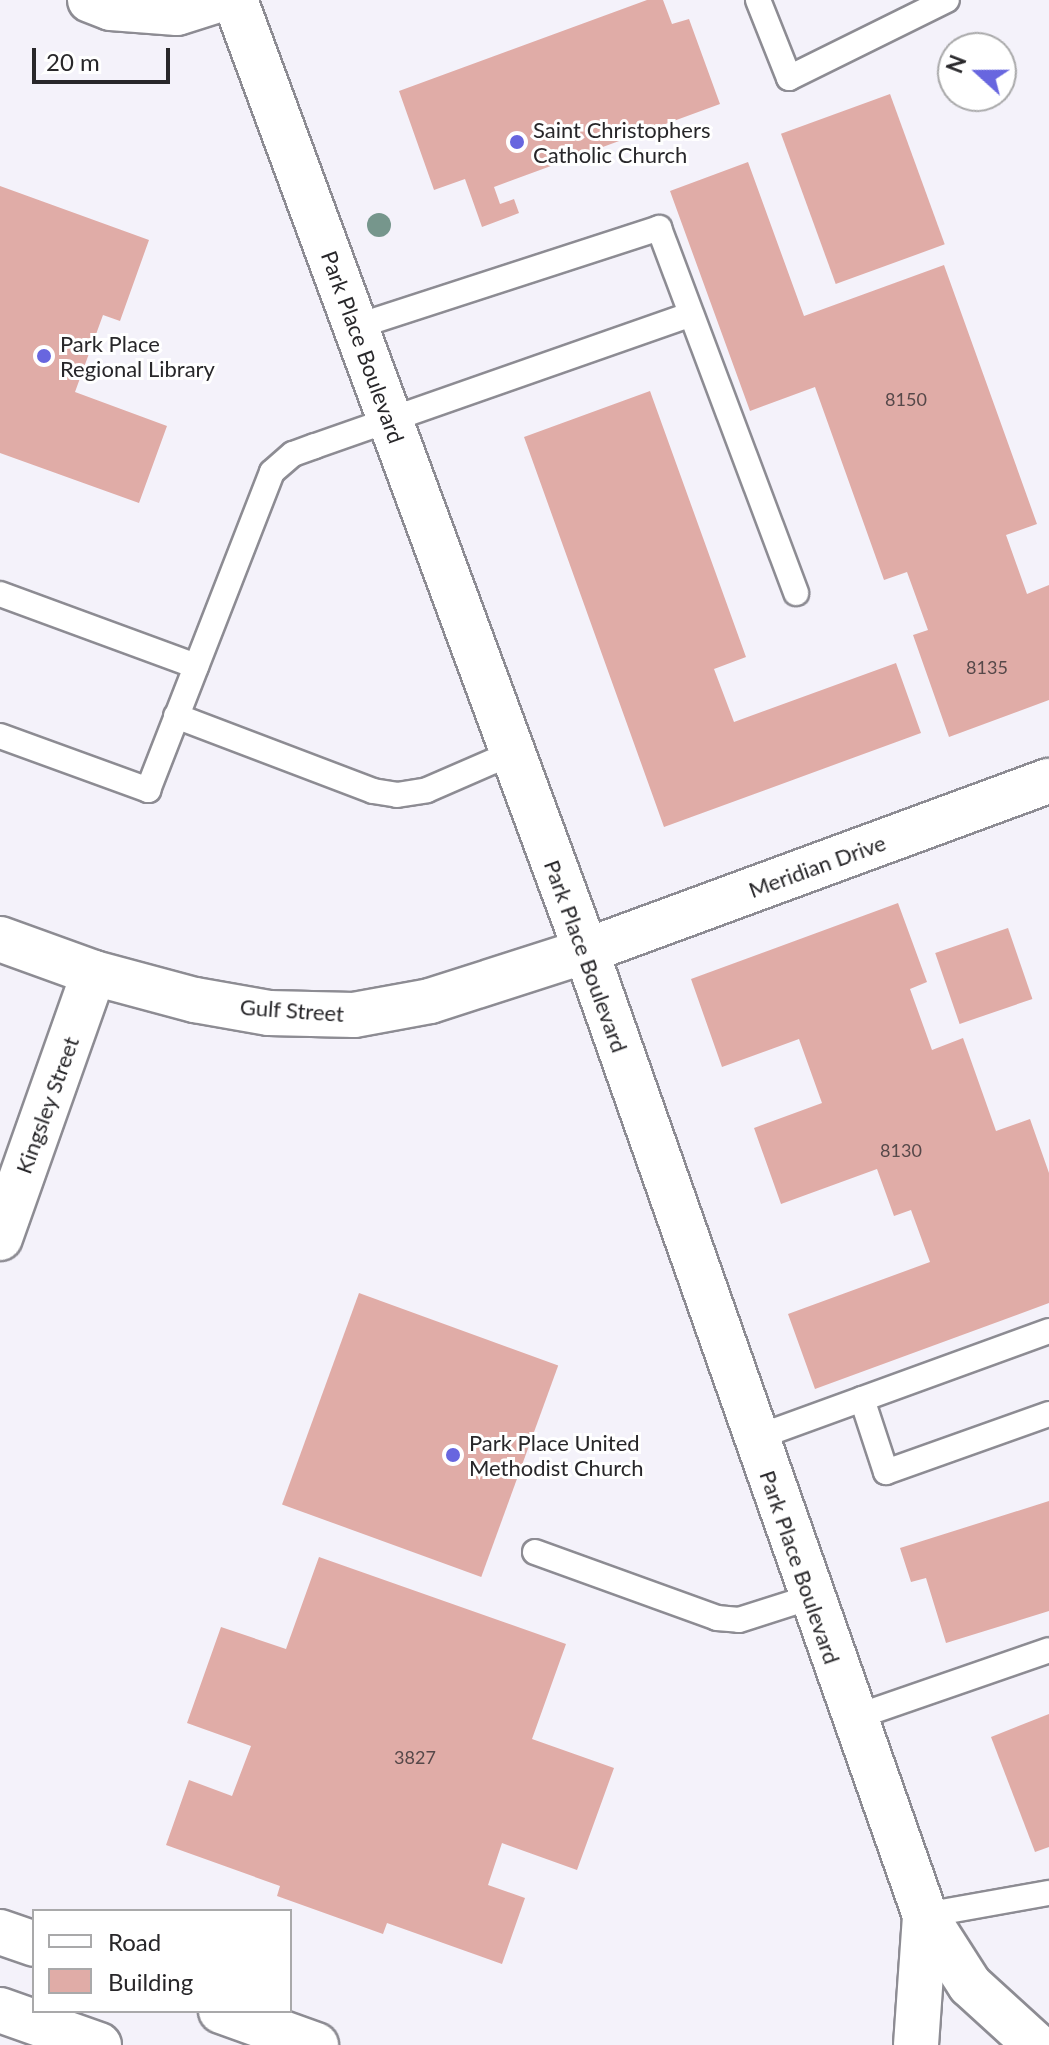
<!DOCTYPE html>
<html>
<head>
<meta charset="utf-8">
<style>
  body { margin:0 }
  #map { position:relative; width:1049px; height:2045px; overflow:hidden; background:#f4f2fa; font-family:Lato,sans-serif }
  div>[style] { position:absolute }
  .building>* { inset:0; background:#e0aca7; transform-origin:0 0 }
  .roads { filter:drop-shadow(2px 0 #8d8c93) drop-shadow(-2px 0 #8d8c93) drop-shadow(0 2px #8d8c93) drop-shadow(0 -2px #8d8c93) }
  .lane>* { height:24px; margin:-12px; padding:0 12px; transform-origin:12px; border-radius:12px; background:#fff }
  .street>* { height:44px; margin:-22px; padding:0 22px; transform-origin:22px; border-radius:22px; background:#fff }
  .secondary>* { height:44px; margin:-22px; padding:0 22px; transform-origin:22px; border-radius:22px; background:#fff }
  .primary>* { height:44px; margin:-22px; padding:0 22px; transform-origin:22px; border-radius:22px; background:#fff }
  .trees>* { width:24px; height:24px; margin:-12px; border-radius:50%; background:#76968c }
  .dots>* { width:22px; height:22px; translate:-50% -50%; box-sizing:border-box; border:4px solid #fff; border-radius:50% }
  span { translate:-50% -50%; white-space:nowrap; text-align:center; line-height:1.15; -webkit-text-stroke:6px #fff; paint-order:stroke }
  .number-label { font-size:18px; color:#564849 }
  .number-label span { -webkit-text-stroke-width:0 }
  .poi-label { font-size:22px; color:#28272a }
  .left { translate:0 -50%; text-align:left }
  .street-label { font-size:22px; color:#28272a }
  .legend { position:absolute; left:32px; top:1909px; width:260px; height:104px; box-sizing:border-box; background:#fff; border:2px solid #a9a9aa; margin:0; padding:10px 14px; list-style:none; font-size:24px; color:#28272a }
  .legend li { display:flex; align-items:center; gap:16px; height:40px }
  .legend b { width:40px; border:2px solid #a9a9aa }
  .north { position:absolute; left:937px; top:32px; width:80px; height:80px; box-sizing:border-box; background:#fff; border:2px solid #a9a9aa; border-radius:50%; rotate:291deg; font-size:22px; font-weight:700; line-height:32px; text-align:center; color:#28272a }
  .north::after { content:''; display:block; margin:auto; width:28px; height:36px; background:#6866df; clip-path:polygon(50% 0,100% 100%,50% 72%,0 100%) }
  .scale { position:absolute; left:32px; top:48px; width:138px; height:36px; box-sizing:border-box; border:4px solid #28272a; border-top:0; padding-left:10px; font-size:24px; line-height:28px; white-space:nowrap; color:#28272a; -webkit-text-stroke:6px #fff; paint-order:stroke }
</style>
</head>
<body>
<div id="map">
  <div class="building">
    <div style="clip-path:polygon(647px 0,663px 0,672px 24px,689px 19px,720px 104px,494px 187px,500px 204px,514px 199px,519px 213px,482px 227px,465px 179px,434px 190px,399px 91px)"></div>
    <div style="left:890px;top:94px;width:160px;height:116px;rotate:70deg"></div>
    <div style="clip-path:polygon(748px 162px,804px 316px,944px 265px,1037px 524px,1006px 535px,1027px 594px,1049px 585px,1049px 700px,949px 737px,913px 635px,928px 630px,907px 572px,884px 580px,815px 387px,750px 411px,670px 191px)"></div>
    <div style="clip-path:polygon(0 186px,149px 240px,120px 321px,103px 315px,75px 392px,167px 426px,139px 503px,0 453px)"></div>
    <div style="clip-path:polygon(650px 391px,746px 657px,714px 669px,734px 722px,896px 663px,921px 733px,664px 827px,524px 437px)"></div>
    <div style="clip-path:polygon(898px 903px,927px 982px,910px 989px,932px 1050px,963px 1038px,996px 1131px,1030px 1119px,1049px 1173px,1049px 1303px,815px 1389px,788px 1314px,930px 1262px,911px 1210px,894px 1216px,877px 1169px,781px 1204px,754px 1128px,822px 1103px,799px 1039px,722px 1067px,691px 979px)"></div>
    <div style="left:1008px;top:928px;width:75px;height:77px;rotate:71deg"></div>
    <div style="left:359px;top:1293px;width:212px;height:225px;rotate:20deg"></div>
    <div style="clip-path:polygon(1049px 1501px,1049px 1611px,946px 1643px,926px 1578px,911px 1582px,900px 1548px)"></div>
    <div style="clip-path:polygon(319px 1557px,566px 1644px,532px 1739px,614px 1768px,577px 1870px,502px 1843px,488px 1885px,525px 1898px,502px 1964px,387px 1923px,383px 1934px,277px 1896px,280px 1886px,166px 1845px,189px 1780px,232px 1796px,251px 1746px,187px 1723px,221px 1627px,286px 1649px)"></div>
    <div style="clip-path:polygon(1049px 1714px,1049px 1847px,1035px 1852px,991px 1737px)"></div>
  </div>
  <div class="roads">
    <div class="lane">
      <div style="left:758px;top:0;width:84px;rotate:68.3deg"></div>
      <div style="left:789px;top:78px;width:176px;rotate:-26.3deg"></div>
      <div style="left:355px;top:327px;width:320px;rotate:-18deg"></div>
      <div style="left:659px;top:228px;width:390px;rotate:69.4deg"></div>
      <div style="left:0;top:594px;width:209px;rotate:20.2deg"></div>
      <div style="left:176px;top:716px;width:211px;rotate:20.8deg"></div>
      <div style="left:373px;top:791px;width:24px;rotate:9deg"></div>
      <div style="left:397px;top:795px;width:30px;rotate:-9deg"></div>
      <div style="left:427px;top:790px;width:93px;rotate:-23.5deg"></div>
      <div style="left:0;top:736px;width:158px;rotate:20deg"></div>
      <div style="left:148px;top:790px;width:341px;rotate:-68.7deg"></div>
      <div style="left:272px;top:472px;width:28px;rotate:-41deg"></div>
      <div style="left:293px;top:454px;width:23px;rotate:-20deg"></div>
      <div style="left:315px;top:446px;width:398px;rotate:-19.3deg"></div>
      <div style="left:862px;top:1399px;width:77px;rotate:71.8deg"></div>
      <div style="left:886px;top:1472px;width:173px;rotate:-19.6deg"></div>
      <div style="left:755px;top:1438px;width:313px;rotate:-20deg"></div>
      <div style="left:535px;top:1552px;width:194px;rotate:19.9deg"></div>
      <div style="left:717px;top:1618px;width:22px;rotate:5deg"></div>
      <div style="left:739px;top:1620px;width:76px;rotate:-17.7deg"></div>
      <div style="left:853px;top:1718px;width:207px;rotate:-19.1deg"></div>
      <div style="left:925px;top:1915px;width:126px;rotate:-10.1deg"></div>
    </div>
    <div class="street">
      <div style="left:90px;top:0;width:22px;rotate:21deg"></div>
      <div style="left:111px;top:8px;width:66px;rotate:4.3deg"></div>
      <div style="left:177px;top:13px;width:43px;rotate:-17.6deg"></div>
      <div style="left:0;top:939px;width:100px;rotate:19.9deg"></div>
      <div style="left:94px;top:973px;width:105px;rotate:15deg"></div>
      <div style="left:195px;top:1000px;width:75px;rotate:10deg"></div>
      <div style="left:269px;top:1013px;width:85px;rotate:1.3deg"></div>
      <div style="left:354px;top:1015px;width:77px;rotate:-10.4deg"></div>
      <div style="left:430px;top:1001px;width:164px;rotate:-17.8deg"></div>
      <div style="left:586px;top:951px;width:493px;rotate:-20.2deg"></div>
      <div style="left:0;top:1238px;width:281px;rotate:-70.5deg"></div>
    </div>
    <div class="secondary">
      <div style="left:235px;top:0;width:1014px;rotate:69.74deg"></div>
      <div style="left:586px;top:951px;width:1022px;rotate:70.63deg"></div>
      <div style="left:925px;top:1915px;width:83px;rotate:57.3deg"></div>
      <div style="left:970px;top:1985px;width:89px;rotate:42.3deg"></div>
      <div style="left:916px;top:2045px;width:130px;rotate:-86deg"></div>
    </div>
    <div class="primary">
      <div style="left:0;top:1932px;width:36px;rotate:19deg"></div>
      <div style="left:0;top:2010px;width:105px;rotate:19.5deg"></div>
      <div style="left:221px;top:2011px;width:101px;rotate:19.7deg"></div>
    </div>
  </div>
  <div class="trees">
    <div style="left:379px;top:225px"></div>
  </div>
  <div class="dots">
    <div style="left:517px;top:142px;background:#6866df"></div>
    <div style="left:44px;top:356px;background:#6866df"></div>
    <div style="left:453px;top:1455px;background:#6866df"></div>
  </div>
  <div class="number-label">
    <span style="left:906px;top:399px">8150</span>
    <span style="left:987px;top:667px">8135</span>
    <span style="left:901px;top:1150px">8130</span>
    <span style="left:415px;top:1757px">3827</span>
  </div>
  <div class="poi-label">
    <span class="left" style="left:533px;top:142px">Saint Christophers<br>Catholic Church</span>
    <span class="left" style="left:60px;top:356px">Park Place<br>Regional Library</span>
    <span class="left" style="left:469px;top:1455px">Park Place United<br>Methodist Church</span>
  </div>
  <div class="street-label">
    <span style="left:363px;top:347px;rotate:70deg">Park Place Boulevard</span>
    <span style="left:817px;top:866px;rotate:-20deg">Meridian Drive</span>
    <span style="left:586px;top:956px;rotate:70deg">Park Place Boulevard</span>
    <span style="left:292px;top:1010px;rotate:4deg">Gulf Street</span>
    <span style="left:47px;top:1105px;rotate:-70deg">Kingsley Street</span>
    <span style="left:800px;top:1567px;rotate:71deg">Park Place Boulevard</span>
  </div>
  <ul class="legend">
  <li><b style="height:10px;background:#fff"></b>Road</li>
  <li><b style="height:22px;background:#e0aca7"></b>Building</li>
  </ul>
  <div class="north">N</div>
  <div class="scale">20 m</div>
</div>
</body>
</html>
